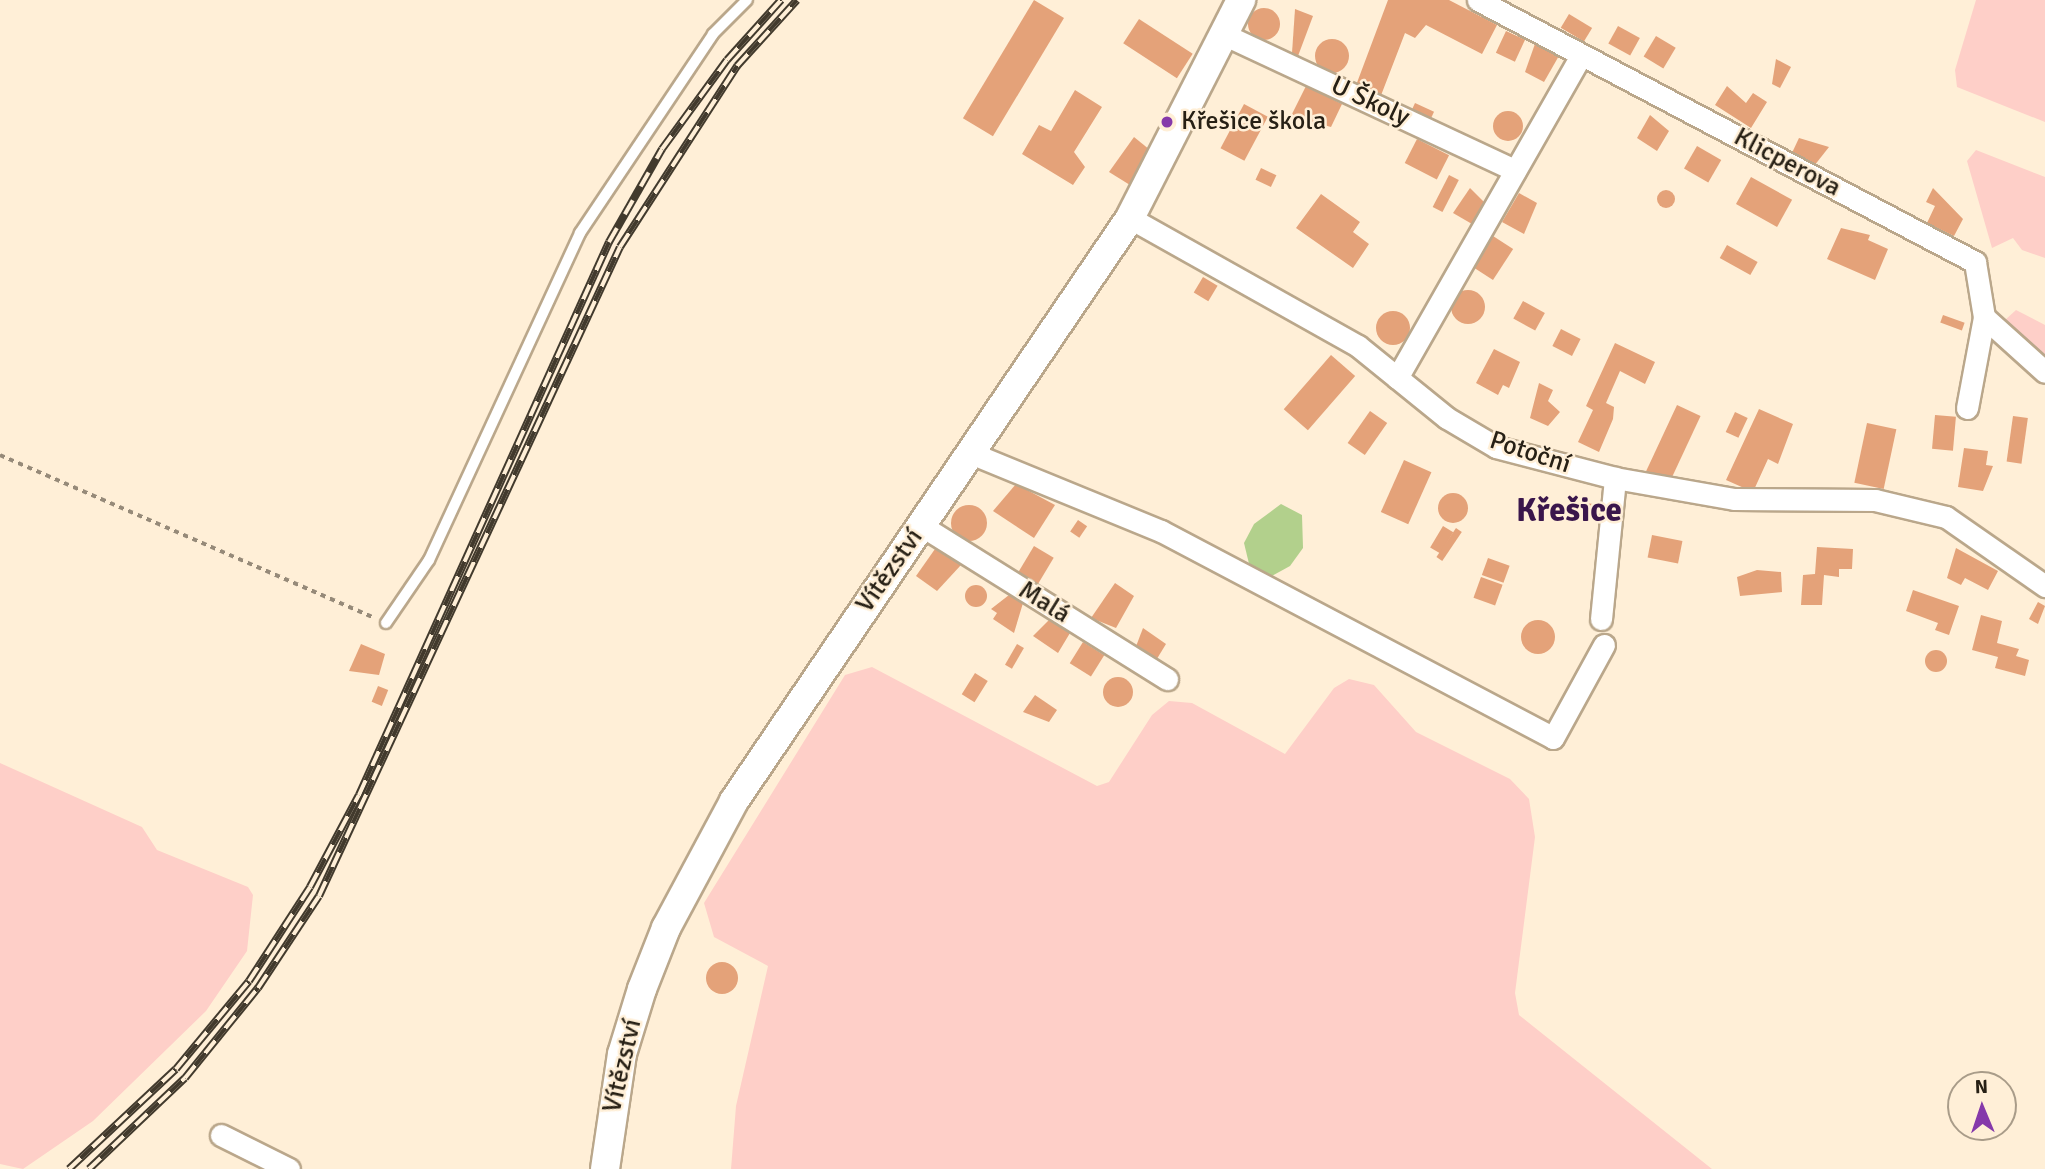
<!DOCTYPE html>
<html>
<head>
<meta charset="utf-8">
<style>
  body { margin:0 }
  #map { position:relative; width:2045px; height:1169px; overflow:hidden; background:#ffefd7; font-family:Signika,sans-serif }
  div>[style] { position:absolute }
  .green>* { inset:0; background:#fecfc8 }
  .water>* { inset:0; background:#b2d08c }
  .building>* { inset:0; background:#e4a279; transform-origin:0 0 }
  .round { border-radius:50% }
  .path>* { height:3.5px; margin-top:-1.75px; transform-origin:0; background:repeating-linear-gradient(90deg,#968a79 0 5px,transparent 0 10px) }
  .roads { filter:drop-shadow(2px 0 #baa78b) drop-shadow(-2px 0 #baa78b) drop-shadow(0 2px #baa78b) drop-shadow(0 -2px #baa78b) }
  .lane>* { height:10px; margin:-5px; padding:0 5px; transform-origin:5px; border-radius:5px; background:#fff }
  .street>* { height:21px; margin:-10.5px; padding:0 10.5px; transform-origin:10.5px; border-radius:10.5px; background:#fff }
  .secondary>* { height:28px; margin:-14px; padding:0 14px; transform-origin:14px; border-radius:14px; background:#fff }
  .rail>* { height:8px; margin-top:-4px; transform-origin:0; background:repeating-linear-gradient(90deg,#ffefd7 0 16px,#423a2d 0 32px); box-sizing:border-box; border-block:2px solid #423a2d }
  .dots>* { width:19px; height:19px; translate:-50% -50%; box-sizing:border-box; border:4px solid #ffefd7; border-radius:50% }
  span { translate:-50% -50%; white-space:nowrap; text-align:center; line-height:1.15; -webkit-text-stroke:5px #ffefd7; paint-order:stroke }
  .street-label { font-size:26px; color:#272015 }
  .poi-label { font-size:26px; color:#272015 }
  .left { translate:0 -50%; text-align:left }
  .district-label { font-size:33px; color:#3a164c; font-weight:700 }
  .north { position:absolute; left:1947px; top:1071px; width:70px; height:70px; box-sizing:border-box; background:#ffefd7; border:2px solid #a99c89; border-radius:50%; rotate:358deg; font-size:19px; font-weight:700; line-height:28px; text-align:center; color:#272015 }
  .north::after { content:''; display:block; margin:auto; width:24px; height:32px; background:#8539aa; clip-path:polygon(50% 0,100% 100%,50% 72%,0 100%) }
</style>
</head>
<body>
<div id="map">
  <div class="green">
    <div style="clip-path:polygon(1976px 0,2045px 0,2045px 122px,1957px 87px,1955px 70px)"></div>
    <div style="clip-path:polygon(1976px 150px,2045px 177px,2045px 258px,2022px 250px,2013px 238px,1992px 248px,1967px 161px)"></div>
    <div style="clip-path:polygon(2016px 310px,2045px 325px,2045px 362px,2004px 321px)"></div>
    <div style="clip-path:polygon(872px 667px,1097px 786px,1109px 782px,1152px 715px,1169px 701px,1192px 703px,1285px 754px,1334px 688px,1349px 679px,1374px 685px,1416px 732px,1510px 779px,1529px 799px,1535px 837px,1515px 993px,1519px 1015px,1712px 1169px,731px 1169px,736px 1106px,768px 966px,714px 937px,704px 903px,845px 675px)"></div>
    <div style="clip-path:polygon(0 763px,142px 827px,157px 850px,248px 887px,253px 895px,247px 951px,206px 1011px,93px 1121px,23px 1169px,0 1164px)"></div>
  </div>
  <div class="water">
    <div style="clip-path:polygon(1281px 504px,1302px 515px,1303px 548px,1290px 566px,1270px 577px,1251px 572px,1244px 543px,1254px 524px)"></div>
  </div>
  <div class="building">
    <div style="left:1034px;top:0;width:35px;height:138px;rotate:31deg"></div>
    <div style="clip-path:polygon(1388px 0,1449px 0,1497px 25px,1482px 54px,1426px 25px,1415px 38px,1405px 33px,1380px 98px,1355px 88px)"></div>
    <div class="round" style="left:1248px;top:8px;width:32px;height:32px"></div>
    <div style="clip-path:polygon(1295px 9px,1313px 16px,1298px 56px,1292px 53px)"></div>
    <div style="left:1569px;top:14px;width:27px;height:16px;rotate:31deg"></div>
    <div style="left:1139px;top:19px;width:64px;height:29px;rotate:33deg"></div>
    <div style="left:1618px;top:26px;width:25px;height:20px;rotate:29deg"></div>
    <div style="left:1506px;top:31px;width:21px;height:24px;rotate:25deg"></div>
    <div style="left:1656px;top:36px;width:23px;height:24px;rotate:31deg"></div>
    <div class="round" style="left:1315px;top:39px;width:34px;height:34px"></div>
    <div style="clip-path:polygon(1536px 41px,1560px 54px,1544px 82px,1525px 72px)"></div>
    <div style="clip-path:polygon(1776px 59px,1791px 67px,1780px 88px,1772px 84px)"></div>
    <div style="clip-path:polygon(1306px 86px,1342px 104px,1331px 127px,1291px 116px)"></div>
    <div style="clip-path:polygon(1727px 86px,1746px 103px,1753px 93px,1767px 102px,1751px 128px,1715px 105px)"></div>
    <div style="clip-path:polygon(1075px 90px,1102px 107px,1074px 152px,1085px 167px,1073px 185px,1022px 154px,1039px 125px,1051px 131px)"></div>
    <div style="left:1415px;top:103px;width:21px;height:14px;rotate:25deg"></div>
    <div style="left:1244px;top:104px;width:27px;height:50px;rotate:28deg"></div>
    <div class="round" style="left:1493px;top:111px;width:30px;height:30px"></div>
    <div style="clip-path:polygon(1650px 115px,1669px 131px,1657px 151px,1637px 138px)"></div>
    <div style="clip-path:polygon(1134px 137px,1150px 150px,1130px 185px,1109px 172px)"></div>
    <div style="clip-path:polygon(1799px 138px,1829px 147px,1814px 166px,1791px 155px)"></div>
    <div style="left:1417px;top:139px;width:36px;height:27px;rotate:27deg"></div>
    <div style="left:1697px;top:146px;width:28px;height:26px;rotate:30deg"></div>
    <div style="left:1261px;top:168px;width:17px;height:13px;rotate:25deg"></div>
    <div style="left:1449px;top:175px;width:11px;height:36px;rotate:27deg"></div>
    <div style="left:1751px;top:177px;width:47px;height:31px;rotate:29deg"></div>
    <div style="clip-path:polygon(1470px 188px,1486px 204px,1472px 224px,1453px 213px)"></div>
    <div style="clip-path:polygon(1933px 188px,1963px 219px,1954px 236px,1927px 223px,1935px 206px,1926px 202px)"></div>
    <div class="round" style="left:1657px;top:190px;width:18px;height:18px"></div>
    <div style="clip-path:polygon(1519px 193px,1537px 203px,1524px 234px,1502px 222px)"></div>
    <div style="clip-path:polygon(1321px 194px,1360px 222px,1353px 232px,1369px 244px,1353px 268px,1296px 228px)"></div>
    <div style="clip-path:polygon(1841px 228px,1870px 235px,1868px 240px,1888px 249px,1875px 280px,1827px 259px)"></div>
    <div style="left:1493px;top:236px;width:24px;height:37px;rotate:33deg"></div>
    <div style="left:1727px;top:245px;width:35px;height:15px;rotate:29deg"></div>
    <div style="left:1203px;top:277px;width:17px;height:18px;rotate:31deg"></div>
    <div class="round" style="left:1451px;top:290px;width:34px;height:34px"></div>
    <div style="left:1523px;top:301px;width:25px;height:20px;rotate:29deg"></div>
    <div class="round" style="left:1376px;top:311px;width:34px;height:34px"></div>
    <div style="left:1943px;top:315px;width:23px;height:8px;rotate:20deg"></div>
    <div style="left:1561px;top:329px;width:22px;height:19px;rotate:27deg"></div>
    <div style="clip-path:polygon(1615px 343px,1655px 362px,1645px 384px,1620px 371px,1606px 403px,1614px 407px,1613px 419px,1599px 452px,1578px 442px,1593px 410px,1586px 406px)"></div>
    <div style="clip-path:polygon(1494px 349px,1520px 362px,1509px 388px,1503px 385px,1498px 395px,1476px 383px)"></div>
    <div style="left:1331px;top:355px;width:32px;height:72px;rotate:41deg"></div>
    <div style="clip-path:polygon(1539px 383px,1553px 390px,1548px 401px,1560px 412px,1548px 426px,1530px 418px)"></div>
    <div style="left:1677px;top:405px;width:26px;height:74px;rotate:25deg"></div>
    <div style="clip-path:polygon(1759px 409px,1793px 424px,1778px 464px,1768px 459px,1753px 492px,1726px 480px)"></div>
    <div style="left:1370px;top:411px;width:21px;height:39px;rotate:35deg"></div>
    <div style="left:1735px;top:412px;width:14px;height:22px;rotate:25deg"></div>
    <div style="left:1935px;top:415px;width:21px;height:34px;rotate:5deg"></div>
    <div style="left:2013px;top:416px;width:15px;height:46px;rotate:8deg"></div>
    <div style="left:1867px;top:423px;width:30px;height:61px;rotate:12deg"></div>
    <div style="clip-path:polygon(1964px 448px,1988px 451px,1986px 465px,1993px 466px,1983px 491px,1958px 487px)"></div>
    <div style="left:1404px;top:460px;width:30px;height:57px;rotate:24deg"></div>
    <div style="clip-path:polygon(1016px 484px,1055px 505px,1034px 538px,993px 511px)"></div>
    <div class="round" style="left:1438px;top:493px;width:30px;height:30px"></div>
    <div style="left:1584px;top:503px;width:10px;height:12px;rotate:6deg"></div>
    <div class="round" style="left:951px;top:505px;width:36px;height:36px"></div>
    <div style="left:1078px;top:520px;width:11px;height:14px;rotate:34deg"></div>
    <div style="left:1443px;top:526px;width:12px;height:25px;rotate:31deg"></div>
    <div style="left:1456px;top:528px;width:7px;height:35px;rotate:34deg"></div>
    <div style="left:1652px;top:535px;width:31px;height:23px;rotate:11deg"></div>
    <div style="left:1034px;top:546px;width:23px;height:32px;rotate:31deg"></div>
    <div style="clip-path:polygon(1817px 547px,1853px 549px,1852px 569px,1839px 569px,1839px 577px,1824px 575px,1822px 605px,1801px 605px,1803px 575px,1815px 574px)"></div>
    <div style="clip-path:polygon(1956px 548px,1998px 571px,1988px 590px,1965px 578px,1961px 585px,1947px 578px)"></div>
    <div style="clip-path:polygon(935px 549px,961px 565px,937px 591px,916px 576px)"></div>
    <div style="left:1488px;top:558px;width:23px;height:18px;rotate:20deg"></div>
    <div style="clip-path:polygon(1757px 570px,1781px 572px,1782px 592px,1740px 596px,1737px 577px)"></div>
    <div style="left:1481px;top:577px;width:23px;height:22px;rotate:20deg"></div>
    <div style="clip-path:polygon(1115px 583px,1134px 596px,1116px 628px,1091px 618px)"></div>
    <div class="round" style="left:965px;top:585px;width:22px;height:22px"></div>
    <div style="clip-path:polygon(1913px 590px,1959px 606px,1949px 635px,1935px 630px,1938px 623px,1906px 611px)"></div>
    <div style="clip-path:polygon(1009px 595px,1023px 603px,1014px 633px,993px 619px,997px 613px,991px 609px)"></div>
    <div style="clip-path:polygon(2038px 602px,2045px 606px,2038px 624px,2029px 619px)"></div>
    <div style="clip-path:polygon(1981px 615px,2002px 621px,1997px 643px,2019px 649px,2016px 656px,2029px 660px,2025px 676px,1995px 668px,1998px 657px,1972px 650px)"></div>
    <div style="clip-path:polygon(1049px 620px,1070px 633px,1058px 653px,1033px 636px)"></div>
    <div class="round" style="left:1521px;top:620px;width:34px;height:34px"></div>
    <div style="clip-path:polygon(1143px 628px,1166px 644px,1155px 662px,1135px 649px)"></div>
    <div style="left:1083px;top:642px;width:25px;height:25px;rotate:32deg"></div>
    <div style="clip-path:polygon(361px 644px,385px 654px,379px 675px,349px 671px)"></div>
    <div style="left:1017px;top:644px;width:8px;height:24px;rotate:30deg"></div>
    <div class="round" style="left:1925px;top:650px;width:22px;height:22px"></div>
    <div style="left:975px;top:673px;width:15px;height:25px;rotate:32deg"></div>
    <div class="round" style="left:1103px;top:677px;width:30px;height:30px"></div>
    <div style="left:378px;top:686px;width:11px;height:17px;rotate:22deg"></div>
    <div style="clip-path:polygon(1035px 695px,1057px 710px,1049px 722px,1023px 712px)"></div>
    <div class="round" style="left:706px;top:962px;width:32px;height:32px"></div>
  </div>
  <div class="path">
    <div style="left:0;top:455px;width:409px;rotate:23.5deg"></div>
  </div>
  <div class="roads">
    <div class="lane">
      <div style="left:386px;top:623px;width:76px;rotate:-55.7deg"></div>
      <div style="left:429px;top:560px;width:360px;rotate:-65.2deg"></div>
      <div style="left:580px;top:233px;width:239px;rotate:-56.2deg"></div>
      <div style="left:713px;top:34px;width:48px;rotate:-45deg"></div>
    </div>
    <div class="street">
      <div style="left:1478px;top:0;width:562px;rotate:27.8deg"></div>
      <div style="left:1975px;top:262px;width:56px;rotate:80.7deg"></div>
      <div style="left:1984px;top:317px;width:82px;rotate:42deg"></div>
      <div style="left:1225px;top:35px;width:320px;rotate:25deg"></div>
      <div style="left:1130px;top:218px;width:261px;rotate:29.3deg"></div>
      <div style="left:1358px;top:346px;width:114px;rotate:39deg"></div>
      <div style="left:1447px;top:418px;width:57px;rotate:30.6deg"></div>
      <div style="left:1496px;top:447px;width:123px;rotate:14.6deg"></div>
      <div style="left:1615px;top:478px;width:121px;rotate:10deg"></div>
      <div style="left:1734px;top:499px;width:141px;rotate:0.4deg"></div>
      <div style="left:1875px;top:500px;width:73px;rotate:13.5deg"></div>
      <div style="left:1946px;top:517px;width:121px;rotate:34.9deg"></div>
      <div style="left:1397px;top:378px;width:372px;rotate:-60.3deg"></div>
      <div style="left:1967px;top:408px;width:93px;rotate:-79.4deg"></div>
      <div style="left:973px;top:454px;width:203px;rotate:22.3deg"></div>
      <div style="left:1161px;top:531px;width:443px;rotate:27.8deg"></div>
      <div style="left:1553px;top:738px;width:106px;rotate:-61.3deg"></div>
      <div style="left:922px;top:526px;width:289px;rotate:32deg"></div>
      <div style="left:1601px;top:619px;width:142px;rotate:-84.3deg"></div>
      <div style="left:221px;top:1135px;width:76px;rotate:26.6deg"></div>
    </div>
    <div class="secondary">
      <div style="left:605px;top:1169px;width:116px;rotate:-81.6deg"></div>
      <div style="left:622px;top:1054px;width:68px;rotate:-72.9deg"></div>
      <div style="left:642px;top:989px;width:66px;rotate:-68.5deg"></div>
      <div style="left:666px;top:928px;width:144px;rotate:-61.8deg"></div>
      <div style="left:734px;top:801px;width:705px;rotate:-55.81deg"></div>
      <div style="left:1130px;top:218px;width:245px;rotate:-63deg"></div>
    </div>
  </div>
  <div class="rail">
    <div style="left:69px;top:1169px;width:146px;rotate:-43.1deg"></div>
    <div style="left:176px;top:1069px;width:114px;rotate:-50.3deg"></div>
    <div style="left:249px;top:981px;width:112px;rotate:-57deg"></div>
    <div style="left:310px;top:887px;width:104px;rotate:-62deg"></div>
    <div style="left:359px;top:795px;width:607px;rotate:-65.67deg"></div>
    <div style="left:609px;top:242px;width:107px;rotate:-60.3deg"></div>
    <div style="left:662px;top:149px;width:110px;rotate:-53.9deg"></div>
    <div style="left:727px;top:60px;width:81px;rotate:-48deg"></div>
    <div style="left:89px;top:1169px;width:132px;rotate:-43.5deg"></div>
    <div style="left:185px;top:1078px;width:116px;rotate:-51deg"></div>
    <div style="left:258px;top:988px;width:110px;rotate:-56.5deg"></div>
    <div style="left:319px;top:896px;width:715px;rotate:-65.12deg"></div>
    <div style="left:620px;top:247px;width:216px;rotate:-57.1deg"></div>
    <div style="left:737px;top:66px;width:89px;rotate:-47.7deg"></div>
  </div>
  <div class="dots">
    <div style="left:1167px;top:122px;background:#8539aa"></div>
  </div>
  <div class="street-label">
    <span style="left:1370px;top:102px;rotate:25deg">U Školy</span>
    <span style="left:1787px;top:163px;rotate:28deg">Klicperova</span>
    <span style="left:1530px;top:453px;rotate:18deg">Potoční</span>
    <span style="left:890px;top:571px;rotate:-55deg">Vítězství</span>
    <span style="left:1044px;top:603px;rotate:32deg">Malá</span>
    <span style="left:623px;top:1066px;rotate:-77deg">Vítězství</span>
  </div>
  <div class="poi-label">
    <span class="left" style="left:1181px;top:122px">Křešice škola</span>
  </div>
  <div class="district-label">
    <span style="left:1569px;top:511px">Křešice</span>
  </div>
  <div class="north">N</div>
</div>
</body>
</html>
